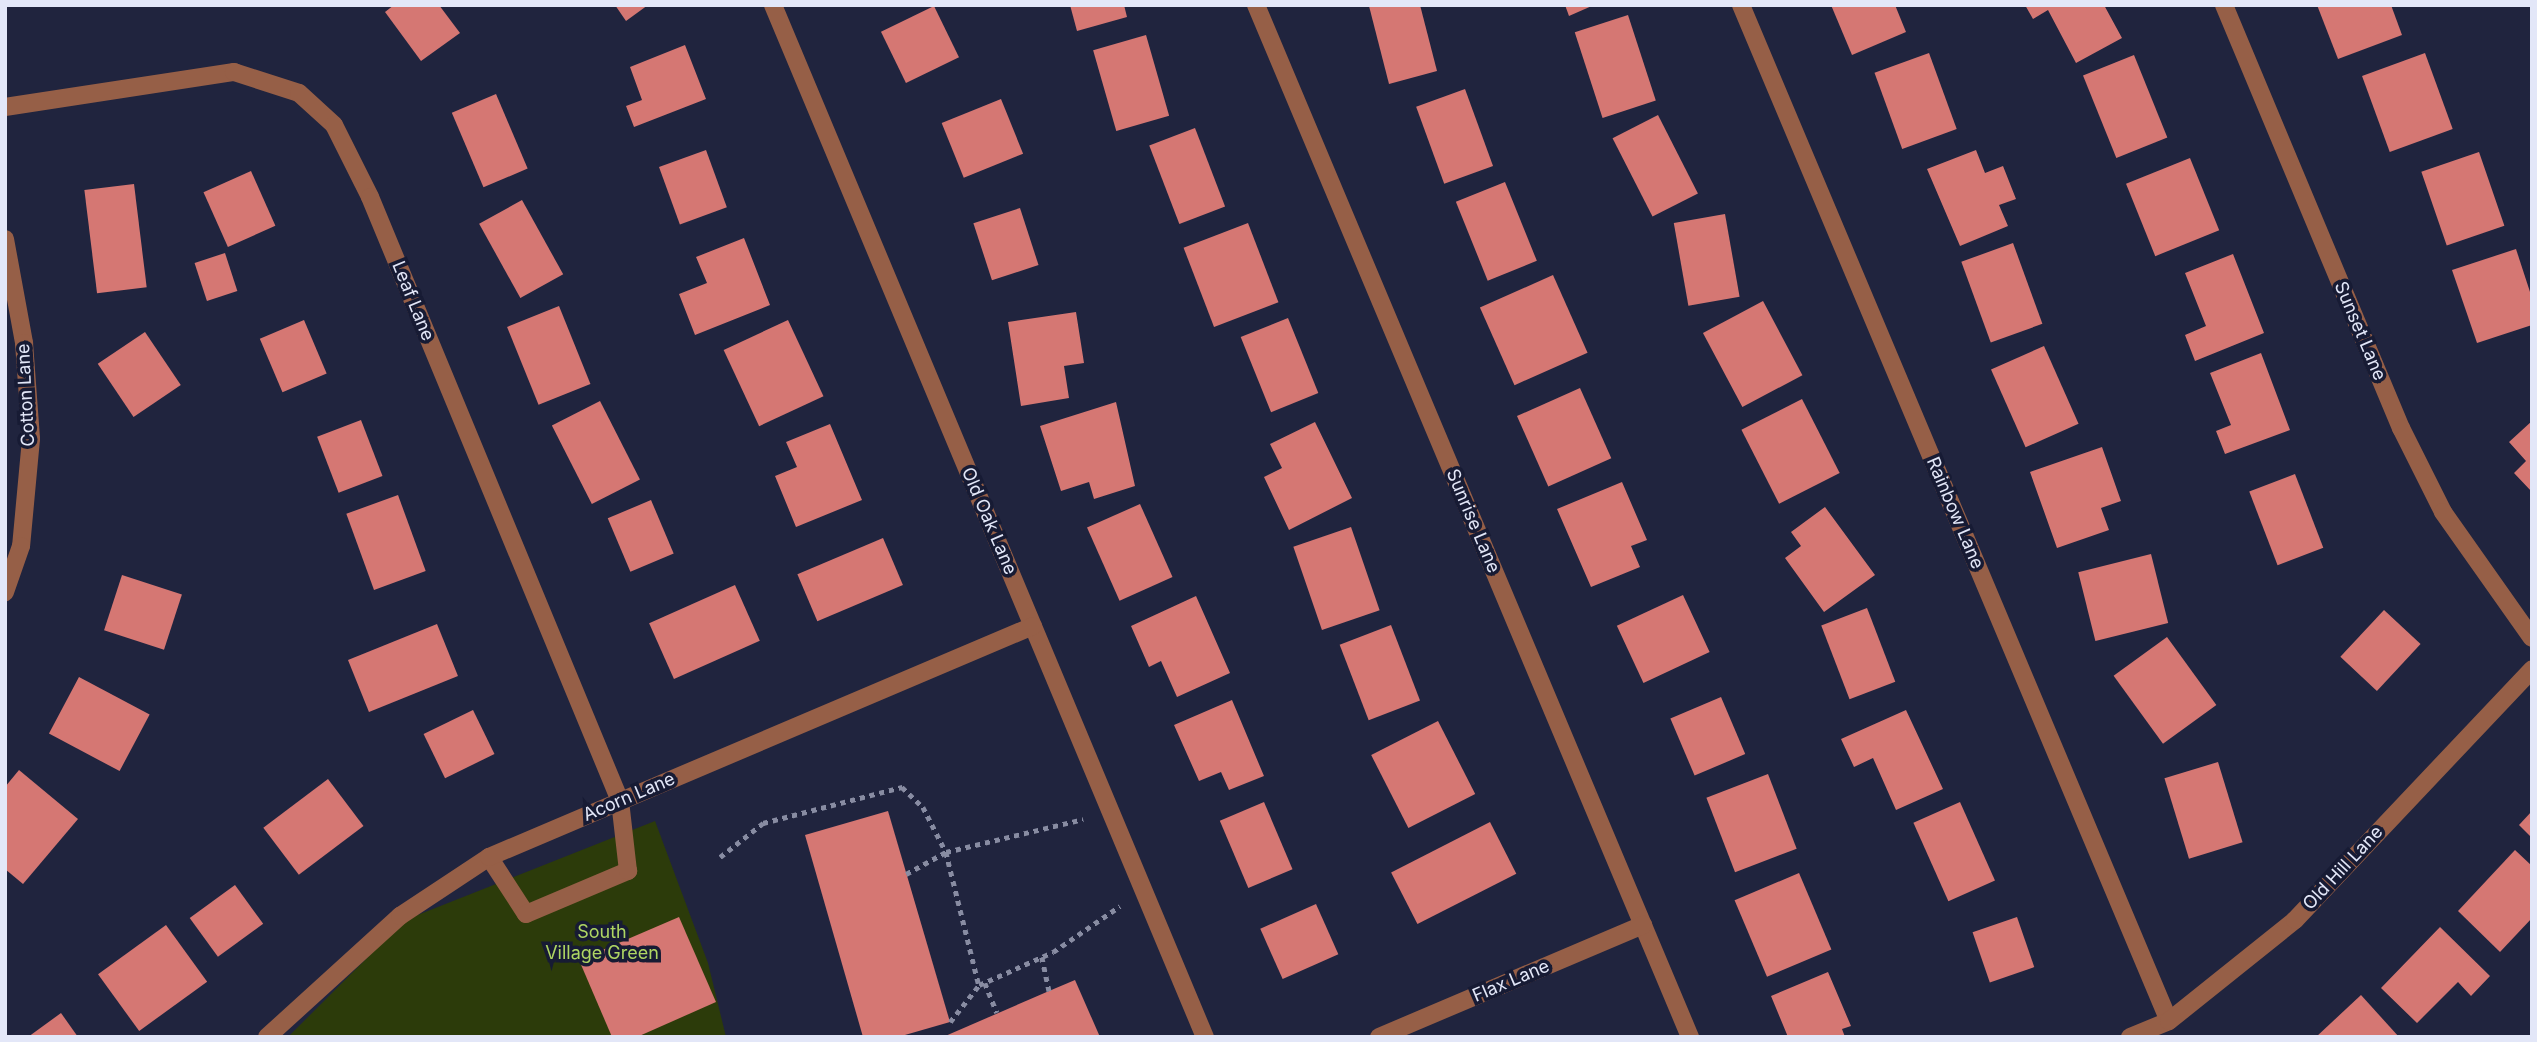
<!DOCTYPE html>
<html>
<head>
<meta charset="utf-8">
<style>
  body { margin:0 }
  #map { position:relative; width:2537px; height:1042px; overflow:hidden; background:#20243e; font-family:Inter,sans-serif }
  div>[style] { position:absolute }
  .green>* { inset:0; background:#2c3b0a }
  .building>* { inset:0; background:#d57773; transform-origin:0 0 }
  .path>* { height:4.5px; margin-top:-2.25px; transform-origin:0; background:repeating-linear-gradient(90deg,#888ca2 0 5px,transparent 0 10px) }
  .lane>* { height:18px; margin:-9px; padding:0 9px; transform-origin:9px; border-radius:9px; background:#965f47 }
  .street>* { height:18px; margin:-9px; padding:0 9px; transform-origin:9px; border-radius:9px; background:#965f47 }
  span { translate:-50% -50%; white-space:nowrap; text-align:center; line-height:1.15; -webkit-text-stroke:7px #171b34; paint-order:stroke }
  .street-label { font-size:18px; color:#e3e7f8 }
  .park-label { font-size:18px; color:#afd663 }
  .frame { position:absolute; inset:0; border:7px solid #e3e7f8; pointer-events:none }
</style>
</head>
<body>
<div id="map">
  <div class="green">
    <div style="clip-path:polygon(655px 821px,708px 963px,726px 1037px,288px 1037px,405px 920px)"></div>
  </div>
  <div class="building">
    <div style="clip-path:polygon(394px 5px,439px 5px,460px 33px,421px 61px,385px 12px)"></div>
    <div style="clip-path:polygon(615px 5px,648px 5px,626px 21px)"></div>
    <div style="clip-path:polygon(1070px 5px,1124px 5px,1127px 17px,1077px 31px)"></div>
    <div style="clip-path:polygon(1420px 5px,1437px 71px,1389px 84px,1369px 6px)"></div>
    <div style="clip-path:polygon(1565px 5px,1594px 5px,1569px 16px)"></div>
    <div style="clip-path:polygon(1831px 5px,1895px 5px,1906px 32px,1852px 55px)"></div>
    <div style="clip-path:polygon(2025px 5px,2104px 5px,2122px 38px,2076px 63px,2048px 10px,2033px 19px)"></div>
    <div style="clip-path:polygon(2317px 5px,2391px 5px,2402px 35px,2338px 59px)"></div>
    <div style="left:934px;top:6px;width:57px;height:59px;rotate:64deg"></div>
    <div style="left:1628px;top:15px;width:90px;height:56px;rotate:72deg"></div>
    <div style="left:1146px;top:35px;width:84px;height:55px;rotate:74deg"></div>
    <div style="clip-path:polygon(685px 45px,706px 99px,634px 127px,626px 106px,642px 100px,630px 67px)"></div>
    <div style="left:1929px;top:53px;width:81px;height:58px;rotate:70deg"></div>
    <div style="left:2425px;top:53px;width:81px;height:67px;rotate:70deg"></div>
    <div style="left:2134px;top:55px;width:89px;height:55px;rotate:68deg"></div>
    <div style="left:1465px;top:89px;width:82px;height:52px;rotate:70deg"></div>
    <div style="left:496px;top:94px;width:81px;height:48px;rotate:67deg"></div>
    <div style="left:1001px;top:99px;width:59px;height:64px;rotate:68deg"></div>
    <div style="left:1658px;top:115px;width:88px;height:51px;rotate:63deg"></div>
    <div style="left:1195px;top:128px;width:84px;height:49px;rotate:69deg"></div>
    <div style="left:706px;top:150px;width:61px;height:50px;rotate:70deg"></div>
    <div style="clip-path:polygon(1976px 150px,1985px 173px,2003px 166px,2016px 199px,1999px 205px,2008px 226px,1960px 246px,1927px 169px)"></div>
    <div style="left:2479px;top:152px;width:78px;height:61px;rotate:71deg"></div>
    <div style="left:2190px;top:158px;width:78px;height:69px;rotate:68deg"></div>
    <div style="left:251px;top:171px;width:60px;height:52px;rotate:66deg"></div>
    <div style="left:1505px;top:182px;width:85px;height:53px;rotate:68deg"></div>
    <div style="left:134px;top:184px;width:104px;height:50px;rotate:83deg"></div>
    <div style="left:522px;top:200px;width:85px;height:49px;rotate:61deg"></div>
    <div style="left:1020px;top:208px;width:60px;height:49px;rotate:72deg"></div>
    <div style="left:1725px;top:214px;width:84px;height:52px;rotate:80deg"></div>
    <div style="left:1248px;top:223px;width:85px;height:69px;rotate:69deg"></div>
    <div style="clip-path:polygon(744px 238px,770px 305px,695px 335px,679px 294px,707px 283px,696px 257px)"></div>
    <div style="left:2013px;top:243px;width:86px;height:55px;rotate:70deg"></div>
    <div style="clip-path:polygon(2516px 249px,2532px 298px,2532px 325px,2477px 343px,2452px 270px)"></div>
    <div style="left:225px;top:253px;width:40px;height:32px;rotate:72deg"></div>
    <div style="clip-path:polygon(2233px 254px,2264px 333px,2195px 361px,2185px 335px,2206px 326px,2185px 273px)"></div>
    <div style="left:1553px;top:275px;width:85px;height:80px;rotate:66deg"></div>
    <div style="left:1763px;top:301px;width:84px;height:68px;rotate:62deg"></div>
    <div style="left:559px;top:306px;width:84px;height:56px;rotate:68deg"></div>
    <div style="clip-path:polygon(1076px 312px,1084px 363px,1064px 366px,1069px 398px,1021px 406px,1008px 322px)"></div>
    <div style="left:1288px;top:318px;width:81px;height:51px;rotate:68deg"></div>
    <div style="left:304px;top:320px;width:58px;height:48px;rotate:67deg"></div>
    <div style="left:788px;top:320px;width:84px;height:71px;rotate:65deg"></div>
    <div style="left:145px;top:332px;width:64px;height:57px;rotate:56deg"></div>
    <div style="left:2044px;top:346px;width:85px;height:58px;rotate:66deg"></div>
    <div style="clip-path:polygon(2261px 353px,2290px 430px,2225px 454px,2216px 431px,2231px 425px,2210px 373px)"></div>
    <div style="left:1580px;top:388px;width:77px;height:69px;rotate:66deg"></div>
    <div style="left:1802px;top:399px;width:83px;height:68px;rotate:63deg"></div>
    <div style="left:600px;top:401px;width:88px;height:54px;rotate:63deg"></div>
    <div style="clip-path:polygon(1116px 402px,1135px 486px,1094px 499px,1089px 482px,1061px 491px,1040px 426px)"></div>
    <div style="left:361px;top:420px;width:60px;height:47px;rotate:69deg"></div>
    <div style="clip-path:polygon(2532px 421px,2532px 492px,2514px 473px,2526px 461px,2509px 442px)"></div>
    <div style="clip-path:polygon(1315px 422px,1352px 498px,1289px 530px,1264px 477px,1282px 468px,1270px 444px)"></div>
    <div style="clip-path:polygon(830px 424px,862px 500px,796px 527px,775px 476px,797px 467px,786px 442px)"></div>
    <div style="clip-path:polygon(2102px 447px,2121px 501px,2101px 508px,2109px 530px,2057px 548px,2030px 472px)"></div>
    <div style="left:2295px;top:474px;width:79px;height:49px;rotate:69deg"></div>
    <div style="clip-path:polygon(1622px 482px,1647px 540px,1631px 546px,1640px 567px,1591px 587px,1557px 509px)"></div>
    <div style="left:398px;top:495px;width:81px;height:55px;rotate:70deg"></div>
    <div style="left:651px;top:500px;width:58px;height:47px;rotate:67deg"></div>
    <div style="left:1140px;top:504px;width:80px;height:58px;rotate:66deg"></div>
    <div style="clip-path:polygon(1825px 507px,1875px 575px,1824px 612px,1785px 558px,1801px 546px,1791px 532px)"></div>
    <div style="left:1351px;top:527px;width:88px;height:61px;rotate:71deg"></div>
    <div style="left:883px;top:538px;width:51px;height:93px;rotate:67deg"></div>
    <div style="left:2151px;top:554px;width:71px;height:75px;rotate:76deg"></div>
    <div style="left:122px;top:575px;width:63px;height:58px;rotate:18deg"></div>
    <div style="left:735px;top:585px;width:61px;height:94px;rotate:66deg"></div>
    <div style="left:1683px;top:595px;width:63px;height:73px;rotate:65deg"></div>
    <div style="clip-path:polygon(1196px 596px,1230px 673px,1177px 697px,1161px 661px,1149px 667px,1131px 626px)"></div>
    <div style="left:1867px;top:608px;width:79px;height:49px;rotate:69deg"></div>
    <div style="left:2384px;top:610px;width:50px;height:64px;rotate:43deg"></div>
    <div style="left:437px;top:624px;width:56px;height:96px;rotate:68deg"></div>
    <div style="left:1391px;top:625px;width:81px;height:55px;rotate:69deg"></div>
    <div style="left:2167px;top:637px;width:84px;height:66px;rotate:54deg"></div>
    <div style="left:79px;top:677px;width:80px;height:64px;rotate:28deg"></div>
    <div style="left:1721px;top:697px;width:62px;height:55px;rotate:67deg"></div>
    <div style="clip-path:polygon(1232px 700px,1264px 776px,1229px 790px,1221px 772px,1199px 781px,1174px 725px)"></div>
    <div style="left:473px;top:710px;width:49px;height:55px;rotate:64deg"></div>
    <div style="clip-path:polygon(1906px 710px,1943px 789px,1896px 810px,1873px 758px,1854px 767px,1841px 739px)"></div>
    <div style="left:1438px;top:721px;width:82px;height:75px;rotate:63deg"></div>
    <div style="left:2218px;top:762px;width:84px;height:56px;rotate:73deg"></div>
    <div style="clip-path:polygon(19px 770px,78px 819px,23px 884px,5px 869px,5px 787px)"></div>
    <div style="left:1768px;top:774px;width:80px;height:66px;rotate:69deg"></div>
    <div style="left:328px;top:779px;width:59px;height:81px;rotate:53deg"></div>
    <div style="left:1264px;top:802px;width:73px;height:48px;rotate:67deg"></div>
    <div style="left:1960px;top:802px;width:86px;height:51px;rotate:66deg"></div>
    <div style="clip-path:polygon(888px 811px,950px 1022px,898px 1037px,863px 1037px,805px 835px)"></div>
    <div style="clip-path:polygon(2532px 811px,2532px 838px,2519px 825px)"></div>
    <div style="left:1490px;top:822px;width:58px;height:111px;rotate:63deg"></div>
    <div style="clip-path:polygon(2515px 850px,2532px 866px,2532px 918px,2500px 952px,2458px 911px)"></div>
    <div style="left:1799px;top:873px;width:83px;height:70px;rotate:67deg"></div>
    <div style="left:235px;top:885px;width:48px;height:56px;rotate:54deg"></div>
    <div style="left:1316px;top:904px;width:55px;height:61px;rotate:66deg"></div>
    <div style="clip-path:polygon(679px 917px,716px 1002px,637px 1037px,612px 1037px,579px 960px)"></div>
    <div style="left:2017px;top:917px;width:53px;height:47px;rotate:71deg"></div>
    <div style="left:166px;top:925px;width:70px;height:84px;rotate:54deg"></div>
    <div style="clip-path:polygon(2440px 927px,2490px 976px,2471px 996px,2458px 982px,2417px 1023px,2381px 988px)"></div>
    <div style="clip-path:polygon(1828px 972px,1851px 1026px,1842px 1029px,1845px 1037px,1788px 1037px,1771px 996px)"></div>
    <div style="clip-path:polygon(1075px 980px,1100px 1037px,943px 1037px,1049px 991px)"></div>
    <div style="clip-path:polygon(2361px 995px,2399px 1037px,2316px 1037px)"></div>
    <div style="clip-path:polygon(61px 1013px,78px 1037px,28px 1037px)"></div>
  </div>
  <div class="path">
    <div style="left:720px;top:857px;width:55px;rotate:-38.3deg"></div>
    <div style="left:763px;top:823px;width:144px;rotate:-14.5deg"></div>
    <div style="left:902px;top:787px;width:29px;rotate:44deg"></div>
    <div style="left:923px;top:807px;width:51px;rotate:62.9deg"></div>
    <div style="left:946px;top:852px;width:137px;rotate:76.1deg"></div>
    <div style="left:906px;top:874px;width:46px;rotate:-28.8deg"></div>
    <div style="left:946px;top:852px;width:141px;rotate:-13.5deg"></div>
    <div style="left:1042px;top:957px;width:35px;rotate:78deg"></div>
    <div style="left:985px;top:983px;width:32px;rotate:68deg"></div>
    <div style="left:950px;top:1022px;width:47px;rotate:-51.9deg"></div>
    <div style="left:979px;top:985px;width:81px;rotate:-24deg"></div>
    <div style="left:1053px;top:952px;width:81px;rotate:-34.5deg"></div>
  </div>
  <div class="lane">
    <div style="left:489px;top:857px;width:68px;rotate:57deg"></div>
    <div style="left:526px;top:914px;width:111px;rotate:-22.9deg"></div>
    <div style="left:628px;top:871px;width:70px;rotate:-96.5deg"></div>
  </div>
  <div class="street">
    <div style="left:773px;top:5px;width:1119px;rotate:67.29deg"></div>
    <div style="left:1256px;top:5px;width:1120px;rotate:67.19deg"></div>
    <div style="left:1741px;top:5px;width:1102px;rotate:67.16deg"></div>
    <div style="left:2224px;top:5px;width:459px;rotate:67.3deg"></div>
    <div style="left:2401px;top:428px;width:94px;rotate:63.4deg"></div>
    <div style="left:2443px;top:512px;width:154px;rotate:54.8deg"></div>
    <div style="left:5px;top:107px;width:232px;rotate:-8.7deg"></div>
    <div style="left:234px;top:72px;width:68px;rotate:17.9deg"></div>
    <div style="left:299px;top:93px;width:47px;rotate:42.4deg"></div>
    <div style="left:334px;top:125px;width:80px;rotate:63.4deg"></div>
    <div style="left:370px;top:197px;width:654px;rotate:67.51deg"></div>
    <div style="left:5px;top:239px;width:106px;rotate:79.6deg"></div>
    <div style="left:24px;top:343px;width:96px;rotate:85.8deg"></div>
    <div style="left:31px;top:439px;width:107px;rotate:95.3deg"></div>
    <div style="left:21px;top:546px;width:49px;rotate:109.2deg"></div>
    <div style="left:267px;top:1037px;width:180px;rotate:-42.3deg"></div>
    <div style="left:400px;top:916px;width:107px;rotate:-33.5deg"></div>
    <div style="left:489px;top:857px;width:591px;rotate:-23.01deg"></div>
    <div style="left:1379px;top:1037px;width:287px;rotate:-23deg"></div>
    <div style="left:2130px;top:1037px;width:42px;rotate:-22.3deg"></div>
    <div style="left:2169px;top:1021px;width:161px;rotate:-38.7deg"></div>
    <div style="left:2295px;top:920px;width:345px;rotate:-46.6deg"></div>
  </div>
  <div class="street-label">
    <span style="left:413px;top:301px;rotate:68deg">Leaf Lane</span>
    <span style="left:2360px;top:331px;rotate:67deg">Sunset Lane</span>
    <span style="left:26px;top:395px;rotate:-93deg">Cotton Lane</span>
    <span style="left:1955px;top:513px;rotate:67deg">Rainbow Lane</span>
    <span style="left:989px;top:521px;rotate:67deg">Old Oak Lane</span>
    <span style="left:1473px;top:521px;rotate:67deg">Sunrise Lane</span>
    <span style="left:629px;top:797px;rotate:-23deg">Acorn Lane</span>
    <span style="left:2343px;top:868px;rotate:-47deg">Old Hill Lane</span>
    <span style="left:1511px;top:981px;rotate:-23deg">Flax Lane</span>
  </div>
  <div class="park-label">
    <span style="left:602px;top:943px">South<br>Village Green</span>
  </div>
  <div class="frame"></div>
</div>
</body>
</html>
